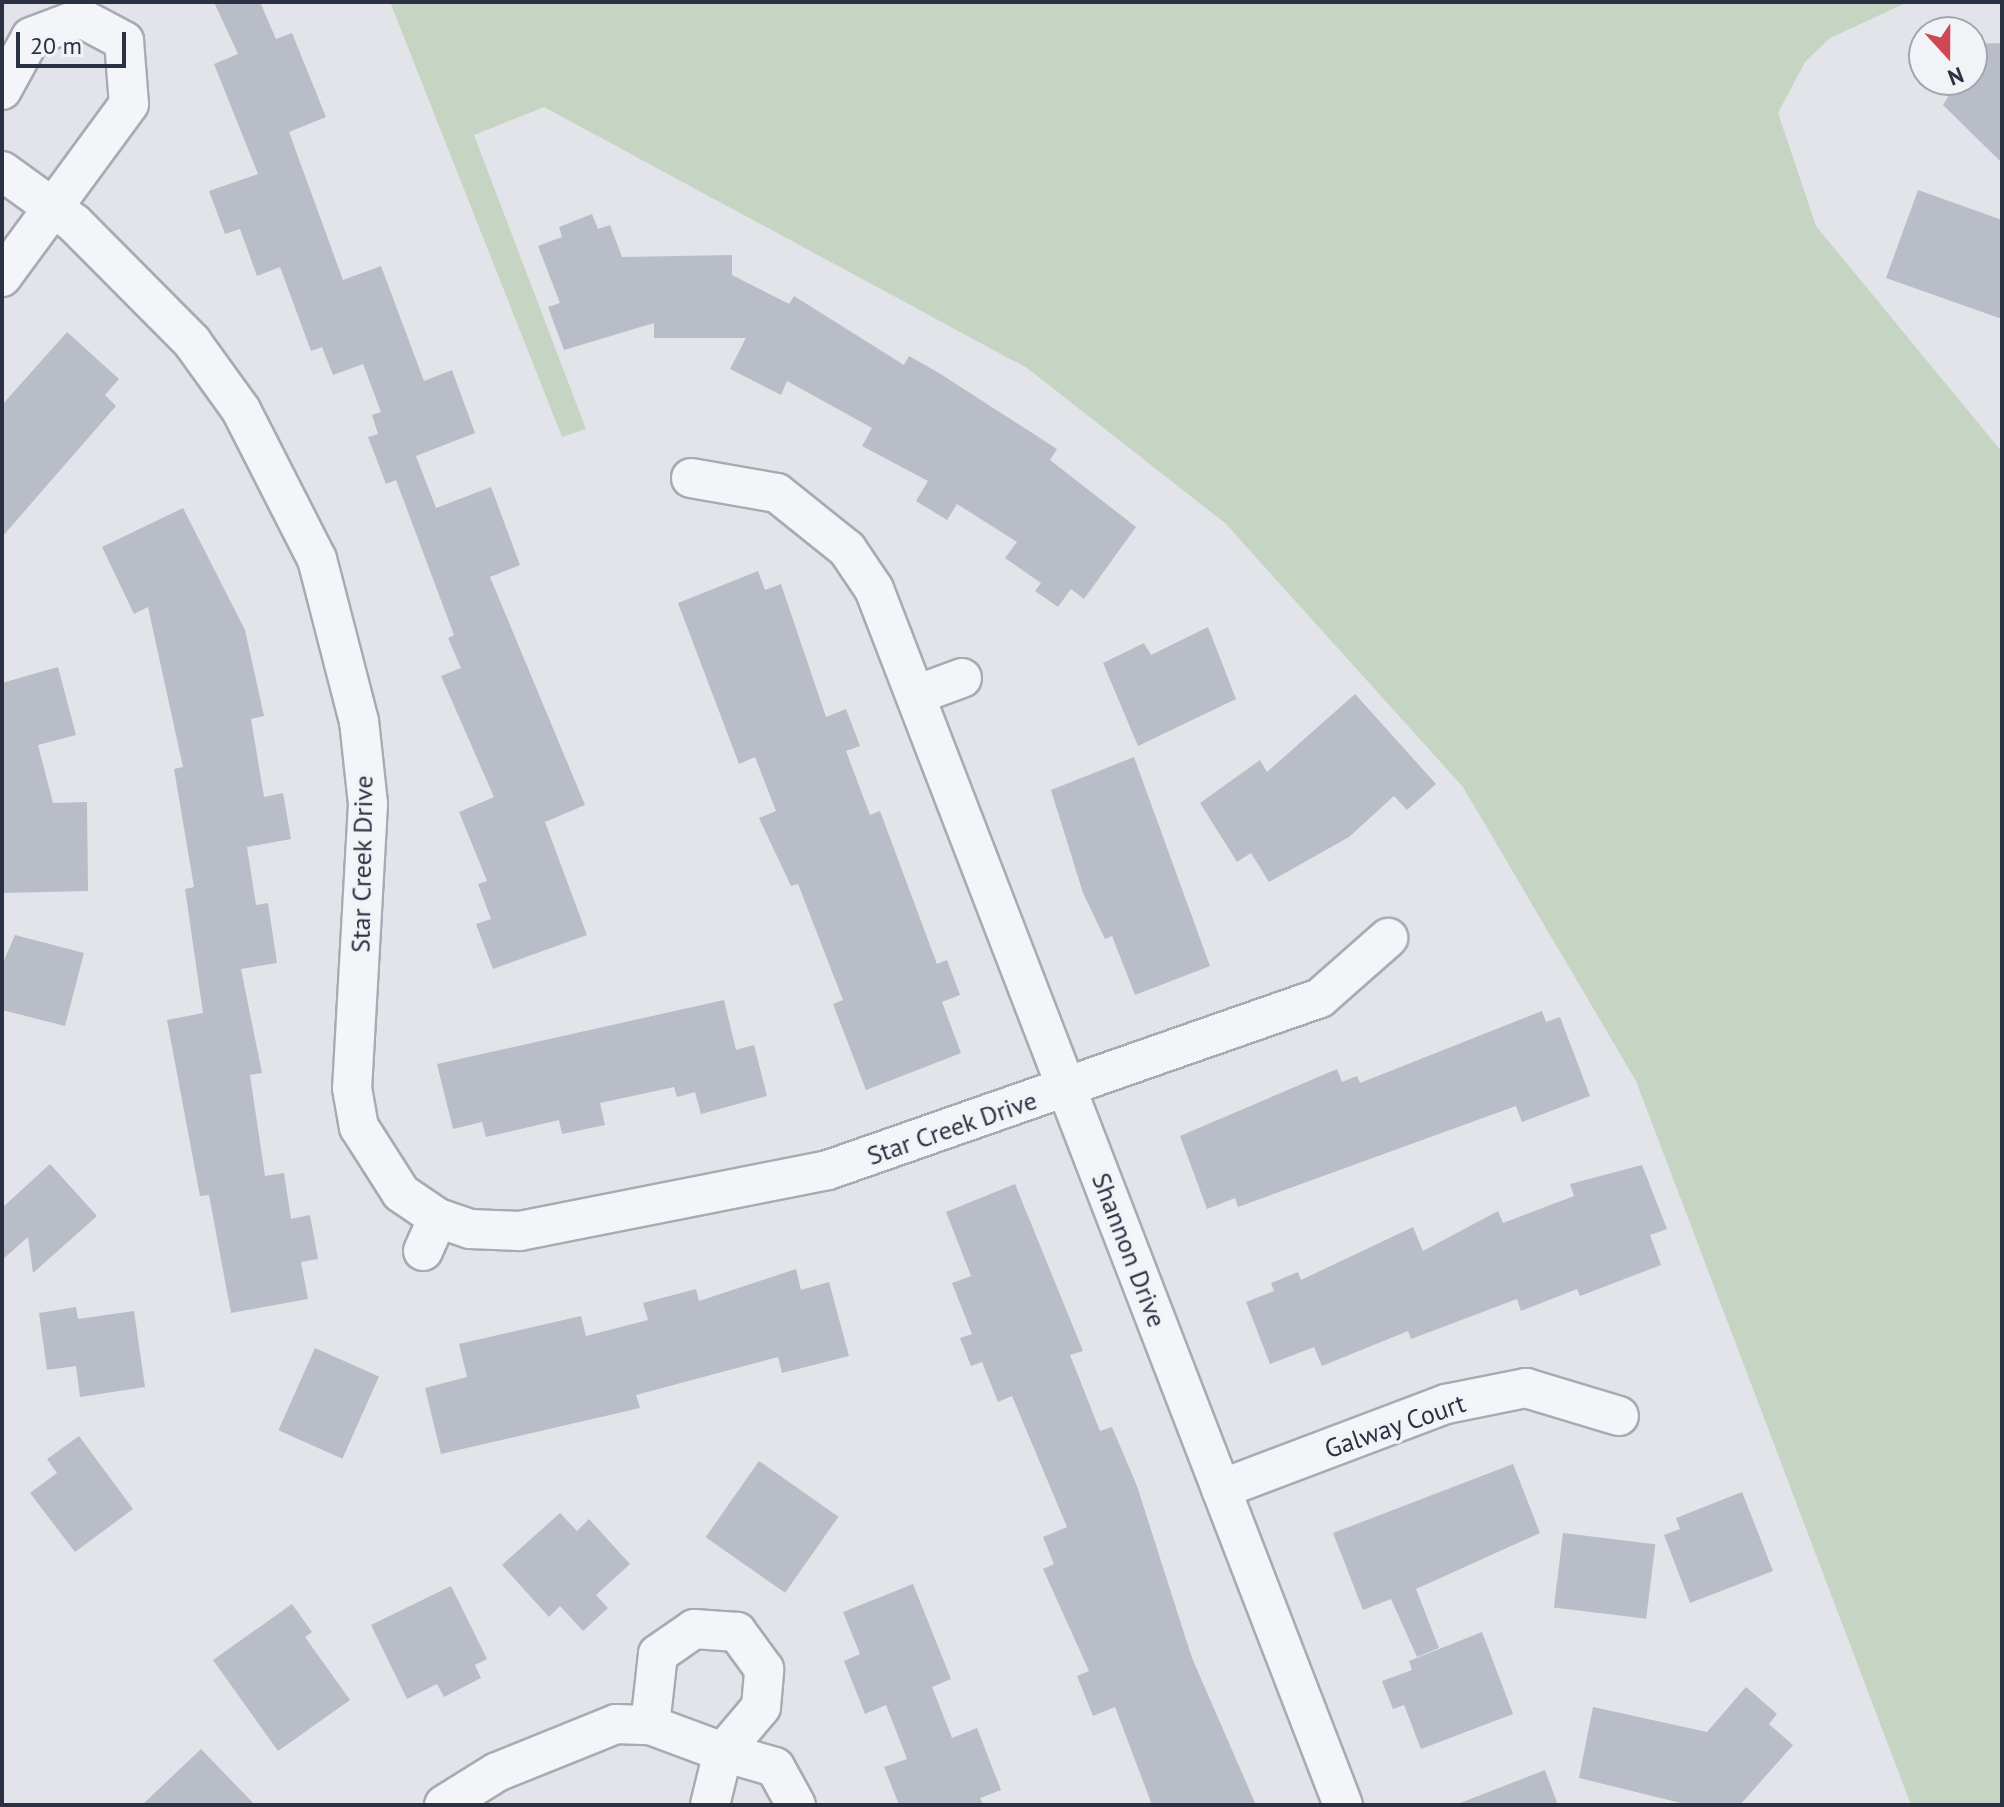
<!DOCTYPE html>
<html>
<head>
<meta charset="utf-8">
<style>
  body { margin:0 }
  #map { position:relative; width:2004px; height:1807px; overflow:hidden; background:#e2e4ea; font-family:"PT Sans",sans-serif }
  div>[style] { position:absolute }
  .green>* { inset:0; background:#c6d4c3 }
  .building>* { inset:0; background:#b9bdc7; transform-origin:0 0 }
  .roads { filter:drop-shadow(2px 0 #a7abb4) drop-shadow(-2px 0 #a7abb4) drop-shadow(0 2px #a7abb4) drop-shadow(0 -2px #a7abb4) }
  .street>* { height:38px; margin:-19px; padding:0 19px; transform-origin:19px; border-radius:19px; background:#f4f5f8 }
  span { translate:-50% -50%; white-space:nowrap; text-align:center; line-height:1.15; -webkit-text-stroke:7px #f1f3f7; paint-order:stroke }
  .street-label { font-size:26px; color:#2a3142 }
  .frame { position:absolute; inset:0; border:4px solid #2a3142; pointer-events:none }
  .north { position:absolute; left:1908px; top:16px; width:80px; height:80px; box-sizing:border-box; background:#f1f3f7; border:2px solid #a1a5af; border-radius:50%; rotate:159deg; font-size:22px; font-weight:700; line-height:32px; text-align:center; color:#2a3142 }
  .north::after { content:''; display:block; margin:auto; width:28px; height:36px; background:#ce4853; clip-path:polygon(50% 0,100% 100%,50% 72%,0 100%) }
  .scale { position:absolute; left:16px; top:32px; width:110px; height:36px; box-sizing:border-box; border:4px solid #2a3142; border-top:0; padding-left:10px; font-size:24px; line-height:28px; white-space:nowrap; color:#2a3142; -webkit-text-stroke:6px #f1f3f7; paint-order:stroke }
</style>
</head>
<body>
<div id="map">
  <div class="green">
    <div style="clip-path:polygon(390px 2px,1908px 2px,1830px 38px,1805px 62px,1778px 113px,1816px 226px,2002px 452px,2002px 1805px,1911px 1805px,1636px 1081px,1463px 787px,1225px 523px,1027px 368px,544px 107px,474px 135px,586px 429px,562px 437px)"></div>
  </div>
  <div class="building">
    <div style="clip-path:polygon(214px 2px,260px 2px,276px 39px,292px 33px,326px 117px,289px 132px,343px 280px,381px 266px,424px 381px,452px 370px,475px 433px,416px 456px,436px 508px,491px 487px,520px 565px,490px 577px,585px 805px,545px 822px,587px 935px,493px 969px,476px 924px,491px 919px,478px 884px,487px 881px,459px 812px,494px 797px,441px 676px,461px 668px,448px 638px,454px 635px,396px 480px,386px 484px,368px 437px,378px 434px,372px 415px,381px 412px,363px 364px,333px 375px,322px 347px,311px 351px,280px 267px,257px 276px,240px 229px,225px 234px,209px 191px,258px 174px,214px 64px,238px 54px)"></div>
    <div style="clip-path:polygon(2002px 43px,2002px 163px,1943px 105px,1958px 80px,1972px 80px,1972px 44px)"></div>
    <div style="clip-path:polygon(1918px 190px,2002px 220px,2002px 319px,1886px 278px)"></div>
    <div style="clip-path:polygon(592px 214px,598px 229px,610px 225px,622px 257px,732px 255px,732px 275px,789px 304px,794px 296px,904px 365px,909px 356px,939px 373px,1057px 449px,1050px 460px,1136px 527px,1084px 599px,1071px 589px,1058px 607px,1035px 591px,1041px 583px,1005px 558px,1017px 542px,957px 504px,947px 520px,916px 501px,928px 481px,862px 446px,872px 428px,787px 381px,781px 395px,730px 369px,746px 338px,654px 338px,654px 323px,564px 350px,548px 307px,560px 303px,538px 246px,562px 237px,559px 227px)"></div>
    <div style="clip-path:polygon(67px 332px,119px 379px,105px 395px,116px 406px,2px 537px,2px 405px)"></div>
    <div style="clip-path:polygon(183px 508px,245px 630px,264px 716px,251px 719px,264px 797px,283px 793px,291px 839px,247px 847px,256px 905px,268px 903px,277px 963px,241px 969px,262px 1073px,250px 1075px,265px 1176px,284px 1173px,291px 1219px,310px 1215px,318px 1259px,301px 1262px,308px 1299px,231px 1313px,209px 1195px,200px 1196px,167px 1020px,203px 1013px,185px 889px,194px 887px,174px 769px,183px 767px,148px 607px,134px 614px,102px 547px)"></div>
    <div style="clip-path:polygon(758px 571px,765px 590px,781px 584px,826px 717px,846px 709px,860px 746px,846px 751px,870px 815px,880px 811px,937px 964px,947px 960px,960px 995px,942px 1002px,961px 1053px,866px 1090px,833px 1004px,843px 1000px,798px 884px,791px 886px,759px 818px,776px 811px,755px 757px,739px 764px,678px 603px)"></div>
    <div style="clip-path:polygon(1208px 627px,1236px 699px,1138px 746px,1103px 663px,1144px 643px,1151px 655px)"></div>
    <div style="clip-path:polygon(58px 667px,76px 735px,38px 745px,53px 803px,87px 802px,88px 891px,2px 893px,2px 683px)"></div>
    <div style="clip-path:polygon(1355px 694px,1436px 784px,1407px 810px,1394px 796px,1349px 837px,1269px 882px,1251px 853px,1237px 862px,1200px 803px,1260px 760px,1267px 772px)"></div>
    <div style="clip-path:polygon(1134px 757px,1210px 966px,1135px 995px,1112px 936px,1105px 939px,1083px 893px,1051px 790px)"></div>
    <div style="clip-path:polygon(15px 935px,84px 953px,65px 1026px,2px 1010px,2px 965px)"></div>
    <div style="clip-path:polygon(724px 1000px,736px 1050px,754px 1045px,767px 1096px,701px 1114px,695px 1092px,677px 1097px,674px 1087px,600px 1103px,605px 1125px,562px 1134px,559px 1120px,486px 1137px,482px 1122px,453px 1129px,437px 1064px)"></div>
    <div style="clip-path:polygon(1542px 1011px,1546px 1022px,1560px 1017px,1590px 1096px,1522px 1122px,1516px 1106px,1238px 1207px,1235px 1198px,1207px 1209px,1180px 1136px,1337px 1069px,1342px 1082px,1357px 1076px,1360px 1083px)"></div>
    <div style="clip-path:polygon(50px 1164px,97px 1216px,33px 1273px,28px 1237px,2px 1260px,2px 1208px)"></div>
    <div style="clip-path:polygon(1642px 1165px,1667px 1229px,1650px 1235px,1661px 1265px,1580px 1296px,1577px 1289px,1521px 1311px,1517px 1299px,1411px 1339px,1408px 1331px,1322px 1366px,1314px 1347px,1270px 1364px,1246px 1302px,1274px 1291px,1271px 1283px,1298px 1272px,1301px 1280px,1413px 1227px,1423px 1251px,1498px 1211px,1503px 1223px,1574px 1196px,1570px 1184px)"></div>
    <div style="clip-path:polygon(1015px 1184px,1083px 1351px,1070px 1355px,1100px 1431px,1112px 1427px,1137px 1486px,1192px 1658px,1256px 1805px,1152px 1805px,1115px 1707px,1093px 1716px,1077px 1676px,1089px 1671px,1043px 1569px,1054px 1564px,1043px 1537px,1067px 1527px,1012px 1396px,998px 1402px,982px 1362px,971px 1366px,960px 1338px,972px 1334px,952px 1283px,971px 1276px,946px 1212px)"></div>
    <div style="clip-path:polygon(796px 1269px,801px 1290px,829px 1282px,849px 1356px,782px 1373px,778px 1357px,636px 1395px,640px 1408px,441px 1454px,425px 1388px,467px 1377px,459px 1344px,581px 1316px,586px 1336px,648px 1320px,643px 1303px,696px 1289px,699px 1301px)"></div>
    <div style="clip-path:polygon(76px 1307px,78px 1319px,134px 1311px,145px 1387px,80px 1397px,76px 1366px,47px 1370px,39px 1313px)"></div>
    <div style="left:315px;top:1348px;width:70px;height:90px;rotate:24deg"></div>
    <div style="clip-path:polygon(79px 1436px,133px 1509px,75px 1552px,30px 1493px,57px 1473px,47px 1459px)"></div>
    <div style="left:759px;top:1461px;width:97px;height:93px;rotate:35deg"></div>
    <div style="clip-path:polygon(1513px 1464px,1540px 1533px,1416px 1589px,1439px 1648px,1417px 1657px,1391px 1599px,1363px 1610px,1333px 1533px)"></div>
    <div style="clip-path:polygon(1742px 1492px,1773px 1571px,1690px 1603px,1664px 1535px,1680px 1529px,1676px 1518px)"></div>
    <div style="clip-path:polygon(560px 1513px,577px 1531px,589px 1519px,630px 1564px,596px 1595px,608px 1608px,583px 1631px,560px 1606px,549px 1617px,502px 1565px)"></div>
    <div style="left:1563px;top:1533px;width:93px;height:75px;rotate:7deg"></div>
    <div style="clip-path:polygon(913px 1584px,951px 1679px,932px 1687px,952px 1738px,977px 1728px,1001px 1790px,980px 1798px,983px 1805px,899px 1805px,884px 1767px,907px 1759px,886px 1705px,865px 1714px,844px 1661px,860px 1654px,843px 1612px)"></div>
    <div style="clip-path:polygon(451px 1586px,487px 1659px,475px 1665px,481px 1678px,444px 1697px,437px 1684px,407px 1699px,371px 1625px)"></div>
    <div style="clip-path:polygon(292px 1604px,312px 1632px,305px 1637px,350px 1700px,278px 1751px,213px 1660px)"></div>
    <div style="clip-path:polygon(1482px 1632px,1513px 1714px,1421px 1749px,1404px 1705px,1393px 1709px,1382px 1681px,1412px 1670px,1409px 1661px)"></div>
    <div style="clip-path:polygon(1746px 1687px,1777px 1714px,1769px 1724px,1793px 1745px,1740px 1805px,1689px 1805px,1579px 1778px,1593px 1707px,1707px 1732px)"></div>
    <div style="clip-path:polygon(201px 1749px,255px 1805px,142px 1805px)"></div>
    <div style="clip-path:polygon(1545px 1770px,1558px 1805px,1460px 1805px,1460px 1803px)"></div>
  </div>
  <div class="roads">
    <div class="street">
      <div style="left:2px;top:90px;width:60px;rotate:-61.3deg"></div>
      <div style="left:31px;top:37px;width:53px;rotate:-20.8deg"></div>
      <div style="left:81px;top:18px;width:49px;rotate:28.1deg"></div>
      <div style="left:124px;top:41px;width:63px;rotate:85.5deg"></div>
      <div style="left:129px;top:104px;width:215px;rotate:126.3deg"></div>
      <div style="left:2px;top:171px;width:89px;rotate:35.8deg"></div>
      <div style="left:74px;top:223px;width:168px;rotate:45.2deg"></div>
      <div style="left:192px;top:342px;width:84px;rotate:54.2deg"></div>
      <div style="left:241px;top:410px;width:167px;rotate:63deg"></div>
      <div style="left:317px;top:559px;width:167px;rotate:75.5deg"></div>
      <div style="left:359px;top:721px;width:83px;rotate:83.8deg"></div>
      <div style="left:368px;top:804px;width:284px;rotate:93.2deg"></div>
      <div style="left:352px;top:1088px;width:40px;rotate:80deg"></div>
      <div style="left:359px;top:1127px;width:78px;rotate:57.5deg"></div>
      <div style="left:401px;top:1193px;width:45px;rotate:34deg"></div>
      <div style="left:438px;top:1218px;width:34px;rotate:19deg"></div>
      <div style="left:470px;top:1229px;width:50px;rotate:2.3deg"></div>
      <div style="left:520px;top:1231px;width:314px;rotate:-11.2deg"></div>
      <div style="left:828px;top:1170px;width:521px;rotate:-19.27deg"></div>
      <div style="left:1320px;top:998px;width:91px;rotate:-41.4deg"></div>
      <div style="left:691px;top:478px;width:87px;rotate:9.9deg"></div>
      <div style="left:777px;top:493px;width:90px;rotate:38.7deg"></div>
      <div style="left:847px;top:549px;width:48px;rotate:56deg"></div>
      <div style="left:874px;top:589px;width:1303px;rotate:68.91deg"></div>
      <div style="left:916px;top:695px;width:49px;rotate:-20.3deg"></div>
      <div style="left:423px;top:1251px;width:36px;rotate:-66deg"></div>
      <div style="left:1221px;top:1489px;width:241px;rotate:-20.7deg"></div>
      <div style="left:1446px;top:1404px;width:82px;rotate:-11.3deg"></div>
      <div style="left:1526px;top:1388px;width:97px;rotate:16.8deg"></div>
      <div style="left:444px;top:1805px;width:62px;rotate:-31.9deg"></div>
      <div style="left:497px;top:1772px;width:128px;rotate:-22deg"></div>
      <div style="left:616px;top:1724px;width:34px;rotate:2deg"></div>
      <div style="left:650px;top:1725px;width:78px;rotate:20.3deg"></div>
      <div style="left:723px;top:1752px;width:59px;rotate:-49.8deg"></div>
      <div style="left:761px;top:1707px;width:38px;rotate:-85deg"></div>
      <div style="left:764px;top:1669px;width:46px;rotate:-126.1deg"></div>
      <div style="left:737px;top:1632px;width:43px;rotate:-176deg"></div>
      <div style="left:694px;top:1629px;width:44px;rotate:145.2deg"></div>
      <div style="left:658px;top:1654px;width:71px;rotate:96.4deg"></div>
      <div style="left:710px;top:1805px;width:55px;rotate:-76.2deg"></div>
      <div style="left:723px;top:1752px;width:54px;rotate:16.1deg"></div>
      <div style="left:775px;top:1767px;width:43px;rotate:61.1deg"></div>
    </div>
  </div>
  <div class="street-label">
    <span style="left:362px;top:864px;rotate:-89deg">Star Creek Drive</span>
    <span style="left:952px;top:1128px;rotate:-19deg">Star Creek Drive</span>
    <span style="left:1129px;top:1250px;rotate:69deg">Shannon Drive</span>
    <span style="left:1395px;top:1426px;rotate:-19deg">Galway Court</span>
  </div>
  <div class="frame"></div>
  <div class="north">N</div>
  <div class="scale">20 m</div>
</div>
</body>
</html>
